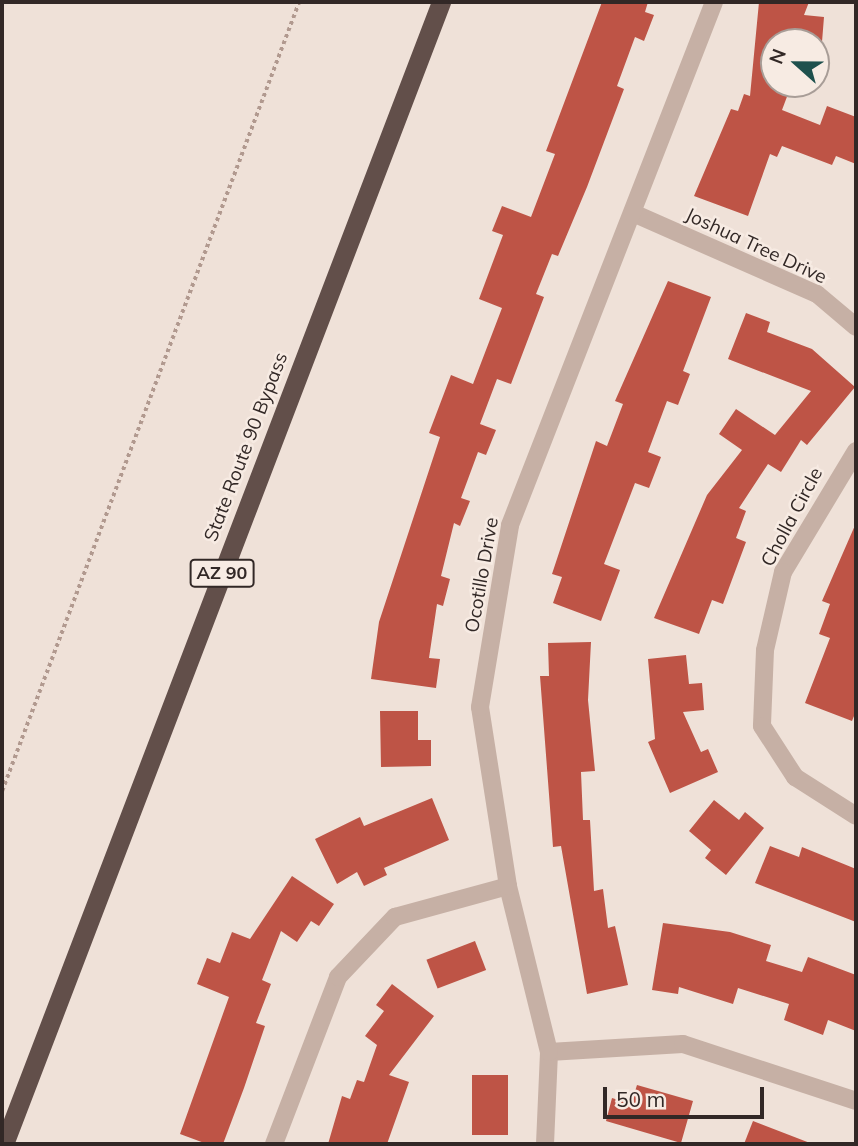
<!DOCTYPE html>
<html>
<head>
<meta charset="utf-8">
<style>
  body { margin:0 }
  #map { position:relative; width:858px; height:1146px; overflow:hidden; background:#efe1d8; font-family:Mulish,sans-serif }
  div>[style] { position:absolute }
  .building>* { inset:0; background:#be5446; transform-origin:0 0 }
  .path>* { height:3.5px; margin-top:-1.75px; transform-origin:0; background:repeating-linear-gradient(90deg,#b1998f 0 3.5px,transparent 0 7px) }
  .minor>* { height:18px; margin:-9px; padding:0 9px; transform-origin:9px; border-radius:9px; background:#c6b0a5 }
  .trunk>* { height:19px; margin:-9.5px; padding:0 9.5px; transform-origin:9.5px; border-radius:9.5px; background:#624f4a }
  span { translate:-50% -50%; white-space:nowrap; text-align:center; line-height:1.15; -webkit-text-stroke:5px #f7ebe3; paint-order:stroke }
  .shield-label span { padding:2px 5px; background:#f7ebe3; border:2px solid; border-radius:5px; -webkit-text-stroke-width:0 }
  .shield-label { font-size:18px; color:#322826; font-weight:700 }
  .street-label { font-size:19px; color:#322826 }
  .frame { position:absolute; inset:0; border:4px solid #322826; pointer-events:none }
  .north { position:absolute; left:760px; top:28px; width:70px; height:70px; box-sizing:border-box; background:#f7ebe3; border:2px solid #a89d97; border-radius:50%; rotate:291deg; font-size:19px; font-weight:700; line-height:28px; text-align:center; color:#322826 }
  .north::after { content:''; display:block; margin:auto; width:24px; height:32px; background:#1e504d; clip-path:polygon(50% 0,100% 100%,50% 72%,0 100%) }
  .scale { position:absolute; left:603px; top:1087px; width:161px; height:32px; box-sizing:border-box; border:4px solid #322826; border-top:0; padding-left:9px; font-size:21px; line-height:24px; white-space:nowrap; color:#322826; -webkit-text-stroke:5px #f7ebe3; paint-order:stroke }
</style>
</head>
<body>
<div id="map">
  <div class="building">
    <div style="clip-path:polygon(602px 2px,648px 2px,645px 12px,654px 15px,644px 41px,635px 37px,617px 86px,624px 89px,587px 187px,558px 256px,552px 254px,536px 294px,544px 297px,511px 384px,497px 379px,480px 424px,496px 430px,486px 455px,478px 452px,461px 498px,470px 501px,460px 526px,454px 523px,441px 576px,450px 579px,443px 606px,437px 604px,429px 658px,440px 659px,436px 688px,371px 679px,379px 622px,440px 437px,429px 433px,451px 375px,473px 384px,502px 308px,479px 299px,503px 235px,492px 231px,502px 206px,531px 217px,555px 154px,546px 151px)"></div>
    <div style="clip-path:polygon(759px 2px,809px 2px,804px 15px,824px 17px,822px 42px,774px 42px,774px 88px,788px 94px,782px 110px,820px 125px,827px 106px,856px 117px,856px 164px,836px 156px,832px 165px,782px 146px,777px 157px,770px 154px,748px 216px,694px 196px,731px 109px,738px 111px,744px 94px,750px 96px)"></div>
    <div style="clip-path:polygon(668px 281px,711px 297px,683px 371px,690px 374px,678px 405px,667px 401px,648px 452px,661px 457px,649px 488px,635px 483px,604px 564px,620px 570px,601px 621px,553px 603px,562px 577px,552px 574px,596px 441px,607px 446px,623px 404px,615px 401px)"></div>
    <div style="clip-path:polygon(746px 313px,770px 322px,767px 332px,812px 349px,855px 387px,807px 445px,801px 440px,781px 472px,768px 464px,739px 508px,746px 511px,736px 538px,746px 542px,723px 604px,712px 600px,699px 634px,654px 618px,707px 495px,742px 450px,719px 434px,736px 409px,775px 435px,811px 391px,728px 359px)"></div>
    <div style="clip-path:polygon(856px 523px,856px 711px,852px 721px,805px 703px,830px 638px,819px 634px,830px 604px,822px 601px)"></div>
    <div style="clip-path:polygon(591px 642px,588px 700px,595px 771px,581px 772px,583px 820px,590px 820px,594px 891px,603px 889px,608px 928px,615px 926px,628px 985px,587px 994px,561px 846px,553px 847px,540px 676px,549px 676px,548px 643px)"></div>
    <div style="clip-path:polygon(686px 655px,689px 684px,702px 683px,704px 710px,683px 712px,701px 752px,708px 749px,718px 772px,670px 793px,648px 742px,655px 739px,648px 659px)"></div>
    <div style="clip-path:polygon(380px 711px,418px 711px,418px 740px,431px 740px,431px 766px,381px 767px)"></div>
    <div style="clip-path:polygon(432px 798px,449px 840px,384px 868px,387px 875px,364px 886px,357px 872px,337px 884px,315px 839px,360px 817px,364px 826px)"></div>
    <div style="clip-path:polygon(714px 800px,739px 820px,745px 812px,764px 828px,726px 875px,705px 858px,711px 850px,689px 831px)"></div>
    <div style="clip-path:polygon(770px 846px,799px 857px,802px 847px,856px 869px,856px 922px,755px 883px)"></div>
    <div style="clip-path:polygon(292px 876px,334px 904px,319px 926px,311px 921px,297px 942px,281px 931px,262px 980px,271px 984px,256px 1023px,265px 1026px,244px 1088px,223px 1144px,207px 1144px,180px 1134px,229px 997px,197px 984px,207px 958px,220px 963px,232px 932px,250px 939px)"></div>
    <div style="clip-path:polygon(663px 923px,730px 932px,771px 945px,766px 961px,802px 972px,808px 957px,856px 975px,856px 1031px,828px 1020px,823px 1035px,784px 1020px,789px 1004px,738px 988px,733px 1004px,679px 987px,678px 994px,652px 990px)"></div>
    <div style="left:475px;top:941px;width:31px;height:52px;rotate:69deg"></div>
    <div style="clip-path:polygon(392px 984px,434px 1016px,389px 1075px,409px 1082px,387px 1144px,328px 1144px,342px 1096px,350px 1099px,357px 1080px,364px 1082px,377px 1045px,365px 1036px,384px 1011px,376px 1005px)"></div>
    <div style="left:472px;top:1075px;width:36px;height:60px"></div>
    <div style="clip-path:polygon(637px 1085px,693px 1101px,681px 1143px,606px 1121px,612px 1098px,631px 1104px)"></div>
    <div style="clip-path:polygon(753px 1121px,810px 1143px,809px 1144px,744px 1144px)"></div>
  </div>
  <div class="path">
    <div style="left:2px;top:791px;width:843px;rotate:-69.37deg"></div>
  </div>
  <div class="minor">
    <div style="left:633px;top:213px;width:201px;rotate:23.8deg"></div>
    <div style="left:817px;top:294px;width:51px;rotate:40.2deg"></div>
    <div style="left:856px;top:451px;width:141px;rotate:121.1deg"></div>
    <div style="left:783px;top:572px;width:80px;rotate:103deg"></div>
    <div style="left:765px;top:650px;width:76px;rotate:92.3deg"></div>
    <div style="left:762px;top:726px;width:61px;rotate:57.1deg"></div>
    <div style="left:795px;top:777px;width:72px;rotate:32.6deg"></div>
    <div style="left:549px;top:1052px;width:134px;rotate:-3.4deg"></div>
    <div style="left:683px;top:1044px;width:182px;rotate:18.2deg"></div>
    <div style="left:274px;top:1144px;width:179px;rotate:-69deg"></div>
    <div style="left:338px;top:977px;width:83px;rotate:-46.5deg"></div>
    <div style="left:395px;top:917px;width:117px;rotate:-15.3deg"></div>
    <div style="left:545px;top:1144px;width:92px;rotate:-87.5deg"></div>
    <div style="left:549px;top:1052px;width:171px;rotate:-103.9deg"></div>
    <div style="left:508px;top:886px;width:181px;rotate:-98.9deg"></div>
    <div style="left:480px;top:707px;width:184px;rotate:-80.6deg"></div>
    <div style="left:510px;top:525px;width:561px;rotate:-68.69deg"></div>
  </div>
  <div class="trunk">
    <div style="left:4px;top:1144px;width:1223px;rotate:-69.06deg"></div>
  </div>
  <div class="shield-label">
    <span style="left:222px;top:573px">AZ 90</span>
  </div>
  <div class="street-label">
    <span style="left:756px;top:246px;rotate:25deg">Joshua Tree Drive</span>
    <span style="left:246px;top:447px;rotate:-69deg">State Route 90 Bypass</span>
    <span style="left:792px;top:517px;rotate:-62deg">Cholla Circle</span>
    <span style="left:482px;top:575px;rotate:-80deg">Ocotillo Drive</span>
  </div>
  <div class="frame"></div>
  <div class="north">N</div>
  <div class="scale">50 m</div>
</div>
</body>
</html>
